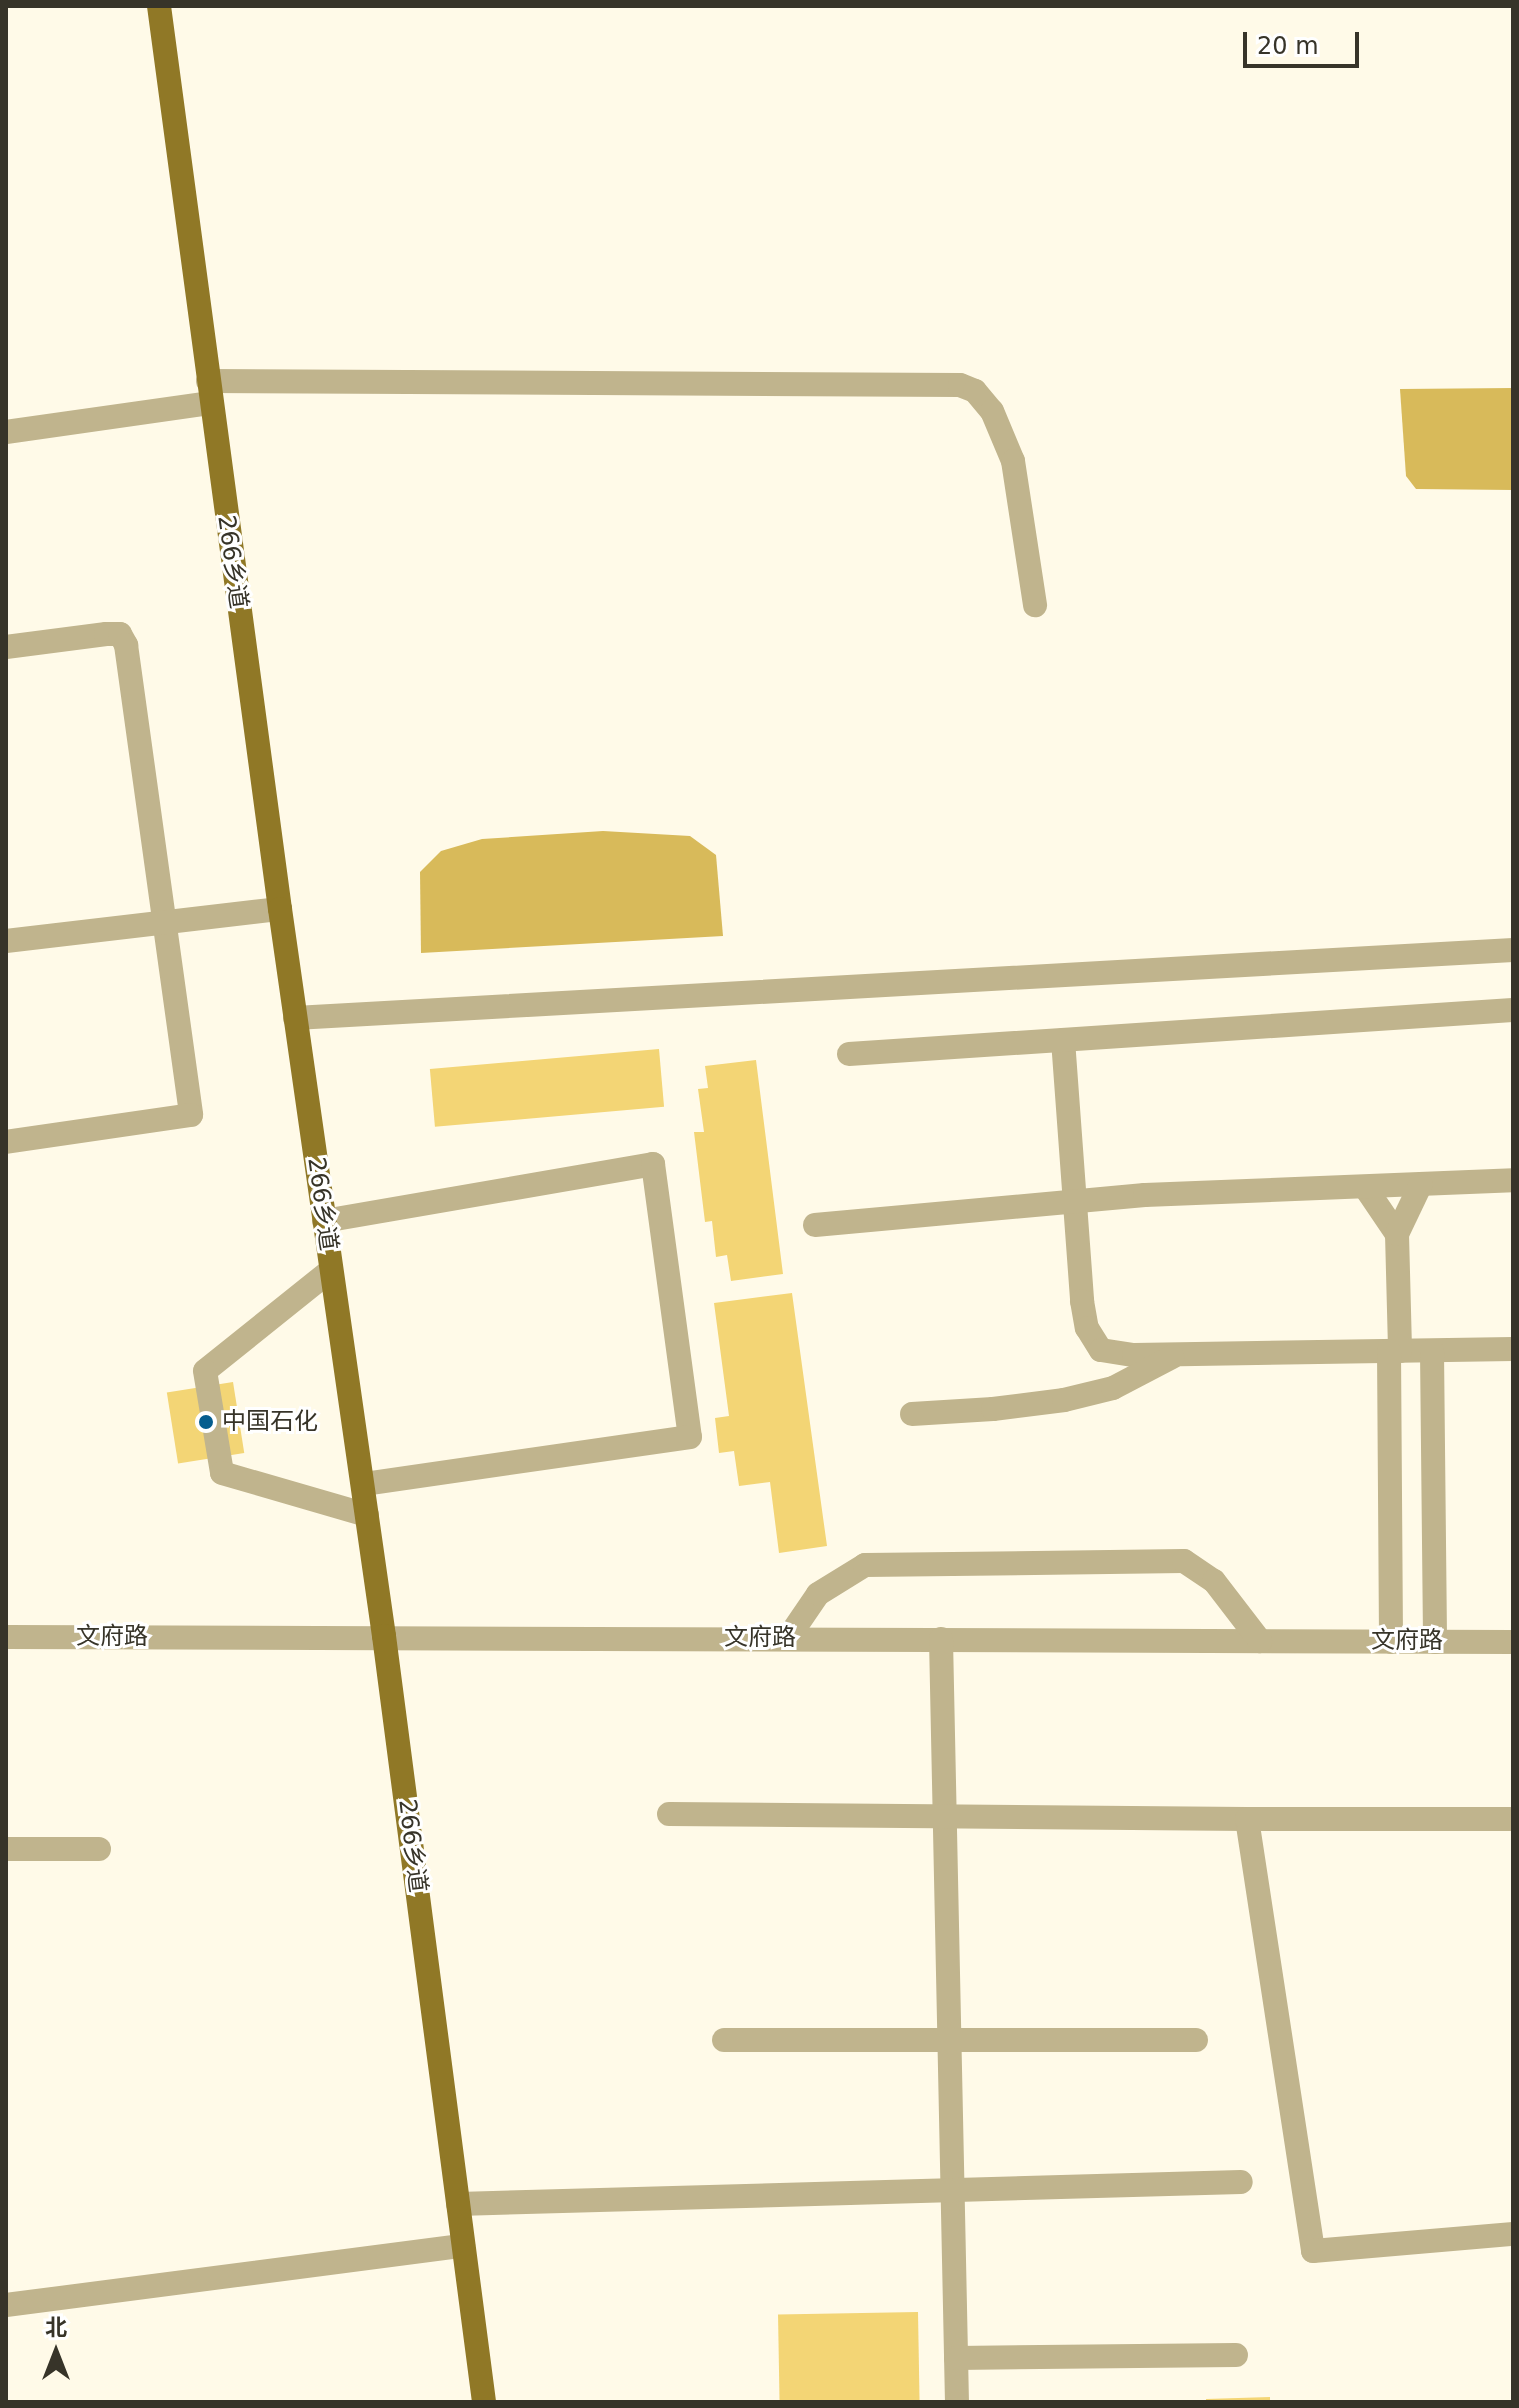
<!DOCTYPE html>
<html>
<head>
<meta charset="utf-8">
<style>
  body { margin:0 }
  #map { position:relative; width:1519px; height:2408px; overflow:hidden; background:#fffae8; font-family:"DejaVu Sans","Noto Sans SC",sans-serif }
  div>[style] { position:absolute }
  .water>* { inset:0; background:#d8ba5a }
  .building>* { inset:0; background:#f3d575; transform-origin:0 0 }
  .minor>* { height:24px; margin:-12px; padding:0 12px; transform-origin:12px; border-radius:12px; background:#c0b48d }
  .major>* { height:24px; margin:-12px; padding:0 12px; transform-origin:12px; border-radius:12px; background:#907826 }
  .dots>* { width:22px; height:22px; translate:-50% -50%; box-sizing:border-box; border:4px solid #fff; border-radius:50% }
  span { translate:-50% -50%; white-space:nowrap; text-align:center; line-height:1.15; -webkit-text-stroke:6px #fff; paint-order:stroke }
  .street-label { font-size:24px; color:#373429 }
  .poi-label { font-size:24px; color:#373429 }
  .left { translate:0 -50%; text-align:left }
  .frame { position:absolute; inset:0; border:8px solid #373429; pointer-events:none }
  .north { position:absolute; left:16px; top:2312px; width:80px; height:80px; -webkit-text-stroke:6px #fff; paint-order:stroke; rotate:0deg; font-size:22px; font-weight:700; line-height:32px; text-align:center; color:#373429 }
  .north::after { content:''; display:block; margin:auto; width:28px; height:36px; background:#373429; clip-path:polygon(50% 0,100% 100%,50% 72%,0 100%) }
  .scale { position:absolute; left:1243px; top:32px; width:116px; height:36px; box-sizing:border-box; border:4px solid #373429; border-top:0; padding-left:10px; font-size:24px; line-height:28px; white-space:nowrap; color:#373429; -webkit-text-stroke:6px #fff; paint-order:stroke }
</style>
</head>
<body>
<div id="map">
  <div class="water">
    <div style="clip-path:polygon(1513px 388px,1513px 490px,1416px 489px,1406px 476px,1400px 389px)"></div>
    <div style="clip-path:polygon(603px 831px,690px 836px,716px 855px,723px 936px,421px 953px,420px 872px,441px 851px,482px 839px)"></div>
  </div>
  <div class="building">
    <div style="left:659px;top:1049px;width:58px;height:230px;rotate:85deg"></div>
    <div style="clip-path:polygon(756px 1060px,783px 1274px,731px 1281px,727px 1255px,716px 1257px,712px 1221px,705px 1222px,694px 1132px,704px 1132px,698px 1089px,708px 1088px,705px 1066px)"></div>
    <div style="clip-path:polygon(792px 1293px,827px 1546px,779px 1553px,770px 1482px,739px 1486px,734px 1451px,719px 1453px,715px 1418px,729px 1416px,714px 1303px)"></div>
    <div style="left:233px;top:1382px;width:72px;height:67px;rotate:81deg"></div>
    <div style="left:918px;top:2312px;width:90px;height:140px;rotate:89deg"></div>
    <div style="clip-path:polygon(1270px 2397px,1270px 2402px,1206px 2402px,1206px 2399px)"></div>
  </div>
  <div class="minor">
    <div style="left:208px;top:381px;width:752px;rotate:0.3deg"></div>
    <div style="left:960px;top:385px;width:16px;rotate:22deg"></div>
    <div style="left:975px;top:391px;width:26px;rotate:50deg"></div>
    <div style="left:992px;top:411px;width:54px;rotate:67.2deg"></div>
    <div style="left:1013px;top:461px;width:146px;rotate:81.3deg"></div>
    <div style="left:6px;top:432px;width:207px;rotate:-8.1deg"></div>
    <div style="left:6px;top:647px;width:101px;rotate:-7.4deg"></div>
    <div style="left:106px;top:634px;width:14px"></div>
    <div style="left:120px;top:634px;width:13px;rotate:61deg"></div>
    <div style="left:126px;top:645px;width:474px;rotate:82.1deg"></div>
    <div style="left:191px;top:1115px;width:187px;rotate:171.7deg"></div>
    <div style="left:6px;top:941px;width:276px;rotate:-6.7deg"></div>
    <div style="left:295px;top:1018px;width:1220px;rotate:-3.2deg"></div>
    <div style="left:1063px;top:1040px;width:262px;rotate:85.8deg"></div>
    <div style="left:1082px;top:1301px;width:27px;rotate:80deg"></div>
    <div style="left:1087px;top:1328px;width:26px;rotate:58deg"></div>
    <div style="left:1101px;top:1350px;width:33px;rotate:9deg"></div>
    <div style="left:1134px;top:1355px;width:379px;rotate:-0.9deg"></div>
    <div style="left:849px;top:1054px;width:665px;rotate:-3.79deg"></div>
    <div style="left:1365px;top:1187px;width:57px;rotate:55.8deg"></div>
    <div style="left:1397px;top:1234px;width:117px;rotate:88.5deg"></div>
    <div style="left:324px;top:1221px;width:334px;rotate:-9.8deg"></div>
    <div style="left:653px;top:1164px;width:275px;rotate:82.3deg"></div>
    <div style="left:690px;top:1437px;width:330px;rotate:171.8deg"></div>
    <div style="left:815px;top:1225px;width:331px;rotate:-5.2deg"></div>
    <div style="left:1145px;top:1195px;width:368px;rotate:-2.3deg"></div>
    <div style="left:1397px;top:1234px;width:55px;rotate:-64.4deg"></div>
    <div style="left:331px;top:1270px;width:161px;rotate:141.3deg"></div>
    <div style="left:205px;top:1371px;width:103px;rotate:80.5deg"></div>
    <div style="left:222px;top:1473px;width:151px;rotate:16.2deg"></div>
    <div style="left:1389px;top:1351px;width:291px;rotate:89.6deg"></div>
    <div style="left:1432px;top:1351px;width:291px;rotate:89.4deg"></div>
    <div style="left:912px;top:1414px;width:81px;rotate:-3.5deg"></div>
    <div style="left:993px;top:1409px;width:72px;rotate:-7.2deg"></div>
    <div style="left:1064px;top:1400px;width:50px;rotate:-13.8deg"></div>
    <div style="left:1113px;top:1388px;width:67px;rotate:-27.7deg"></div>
    <div style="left:6px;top:1637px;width:1507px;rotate:0.19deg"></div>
    <div style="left:788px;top:1638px;width:53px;rotate:-55.7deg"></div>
    <div style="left:818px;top:1594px;width:55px;rotate:-31.7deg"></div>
    <div style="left:865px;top:1565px;width:319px;rotate:-0.7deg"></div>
    <div style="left:1184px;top:1561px;width:36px;rotate:34deg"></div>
    <div style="left:1214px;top:1581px;width:76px;rotate:52.5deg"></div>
    <div style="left:941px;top:1639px;width:763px;rotate:88.8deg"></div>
    <div style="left:669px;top:1814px;width:578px;rotate:0.5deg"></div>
    <div style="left:1247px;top:1819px;width:437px;rotate:81.3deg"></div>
    <div style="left:1313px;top:2251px;width:201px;rotate:-4.9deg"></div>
    <div style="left:1247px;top:1819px;width:266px"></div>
    <div style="left:6px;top:1849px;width:93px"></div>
    <div style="left:724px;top:2040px;width:472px"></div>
    <div style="left:458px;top:2204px;width:783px;rotate:-1.61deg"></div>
    <div style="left:6px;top:2305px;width:461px;rotate:-7.4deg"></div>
    <div style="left:956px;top:2358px;width:280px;rotate:-0.6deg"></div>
  </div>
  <div class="major">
    <div style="left:159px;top:6px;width:911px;rotate:82.37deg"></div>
    <div style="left:280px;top:909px;width:734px;rotate:81.86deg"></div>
    <div style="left:384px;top:1636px;width:772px;rotate:82.56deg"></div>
  </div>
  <div class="dots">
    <div style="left:206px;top:1422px;background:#055d8e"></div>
  </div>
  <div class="street-label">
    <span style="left:232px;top:562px;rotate:82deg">266乡道</span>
    <span style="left:322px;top:1204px;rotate:82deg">266乡道</span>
    <span style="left:112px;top:1637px">文府路</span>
    <span style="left:760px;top:1638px">文府路</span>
    <span style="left:1407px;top:1641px">文府路</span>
    <span style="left:412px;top:1846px;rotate:83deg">266乡道</span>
  </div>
  <div class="poi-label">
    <span class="left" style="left:222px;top:1422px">中国石化</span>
  </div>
  <div class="frame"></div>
  <div class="north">北</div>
  <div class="scale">20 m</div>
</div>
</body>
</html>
